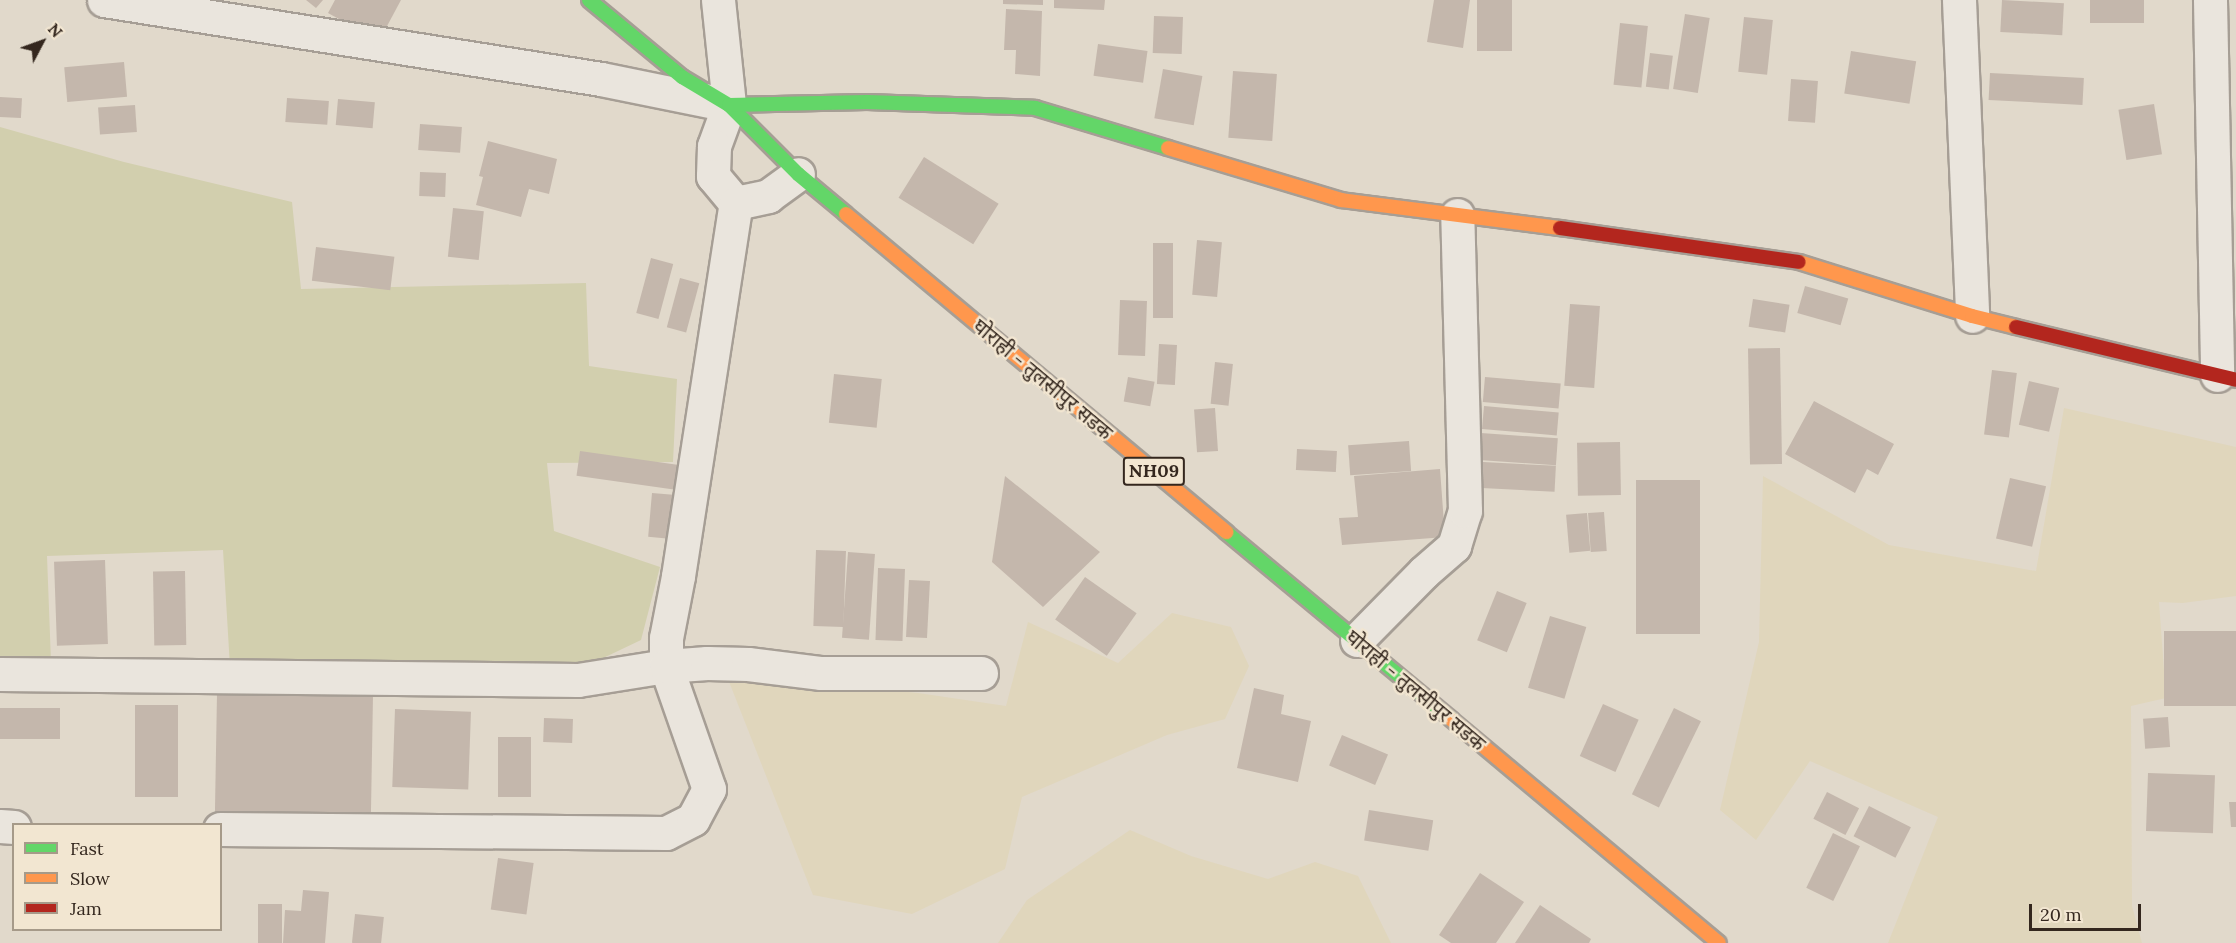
<!DOCTYPE html>
<html>
<head>
<meta charset="utf-8">
<style>
  body { margin:0 }
  #map { position:relative; width:2236px; height:943px; overflow:hidden; background:#e1d9cb; font-family:Lora,"Noto Sans Devanagari",serif }
  div>[style] { position:absolute }
  .farmland>* { inset:0; background:#e0d6bc }
  .green>* { inset:0; background:#d2cfae }
  .building>* { inset:0; background:#c4b7ac; transform-origin:0 0 }
  .roads { filter:drop-shadow(2px 0 #a69e95) drop-shadow(-2px 0 #a69e95) drop-shadow(0 2px #a69e95) drop-shadow(0 -2px #a69e95) }
  .street>* { height:33px; margin:-16.5px; padding:0 16.5px; transform-origin:16.5px; border-radius:16.5px; background:#eae5dd }
  .fast>* { height:14px; margin:-7px; padding:0 7px; transform-origin:7px; border-radius:7px; background:#63d668 }
  .slow>* { height:14px; margin:-7px; padding:0 7px; transform-origin:7px; border-radius:7px; background:#ff974d }
  .jam>* { height:14px; margin:-7px; padding:0 7px; transform-origin:7px; border-radius:7px; background:#b3261e }
  span { translate:-50% -50%; white-space:nowrap; text-align:center; line-height:1.15; -webkit-text-stroke:5px #f2e6d1; paint-order:stroke }
  .shield-label span { padding:2px 4px; background:#f2e6d1; border:2px solid; border-radius:4px; -webkit-text-stroke-width:0 }
  .shield-label { font-size:18px; color:#34271e; font-weight:700 }
  .street-label { font-size:20px; color:#34271e }
  .legend { position:absolute; left:12px; top:823px; width:210px; height:108px; box-sizing:border-box; background:#f2e6d1; border:2px solid #a69a89; margin:0; padding:8px 10px; list-style:none; font-size:18px; color:#34271e }
  .legend li { display:flex; align-items:center; gap:12px; height:30px }
  .legend b { width:30px; border:2px solid #a69a89 }
  .north { position:absolute; left:12px; top:12px; width:60px; height:60px; -webkit-text-stroke:4px #f2e6d1; paint-order:stroke; rotate:49deg; font-size:16px; font-weight:700; line-height:24px; text-align:center; color:#34271e }
  .north::after { content:''; display:block; margin:auto; width:21px; height:27px; background:#34271e; clip-path:polygon(50% 0,100% 100%,50% 72%,0 100%) }
  .scale { position:absolute; left:2029px; top:904px; width:112px; height:27px; box-sizing:border-box; border:3px solid #34271e; border-top:0; padding-left:8px; font-size:18px; line-height:21px; white-space:nowrap; color:#34271e; -webkit-text-stroke:4px #f2e6d1; paint-order:stroke }
</style>
</head>
<body>
<div id="map">
  <div class="farmland">
    <div style="clip-path:polygon(2064px 408px,2236px 447px,2236px 596px,2183px 603px,2159px 602px,2166px 698px,2131px 706px,2132px 906px,2142px 943px,1888px 943px,1938px 817px,1810px 761px,1756px 840px,1720px 810px,1759px 642px,1763px 476px,1889px 545px,2036px 571px)"></div>
    <div style="clip-path:polygon(1172px 613px,1231px 627px,1249px 666px,1225px 719px,1167px 735px,1022px 797px,1005px 869px,912px 914px,813px 895px,726px 674px,918px 693px,1006px 706px,1028px 622px,1118px 663px)"></div>
    <div style="clip-path:polygon(1130px 830px,1191px 856px,1268px 879px,1315px 862px,1358px 876px,1391px 943px,998px 943px,1027px 900px)"></div>
  </div>
  <div class="green">
    <div style="clip-path:polygon(0 127px,124px 162px,292px 202px,301px 289px,586px 283px,589px 366px,677px 379px,673px 462px,547px 463px,554px 531px,660px 567px,641px 640px,576px 671px,230px 667px,223px 550px,47px 556px,51px 662px,0 661px)"></div>
  </div>
  <div class="building">
    <div style="clip-path:polygon(306px 0,323px 0,316px 8px)"></div>
    <div style="clip-path:polygon(335px 0,401px 0,379px 41px,328px 13px)"></div>
    <div style="clip-path:polygon(1003px 0,1043px 0,1043px 5px,1003px 4px)"></div>
    <div style="clip-path:polygon(1054px 0,1105px 0,1104px 10px,1054px 8px)"></div>
    <div style="clip-path:polygon(1434px 0,1470px 0,1463px 48px,1427px 42px)"></div>
    <div style="left:1477px;top:0;width:35px;height:51px"></div>
    <div style="left:2002px;top:0;width:62px;height:32px;rotate:3deg"></div>
    <div style="left:2090px;top:0;width:54px;height:23px"></div>
    <div style="clip-path:polygon(1006px 9px,1042px 11px,1040px 76px,1015px 74px,1016px 50px,1004px 50px)"></div>
    <div style="left:1685px;top:14px;width:25px;height:76px;rotate:9deg"></div>
    <div style="left:1154px;top:16px;width:29px;height:37px;rotate:2deg"></div>
    <div style="left:1744px;top:17px;width:29px;height:55px;rotate:6deg"></div>
    <div style="left:1620px;top:23px;width:28px;height:62px;rotate:6deg"></div>
    <div style="left:1098px;top:44px;width:50px;height:32px;rotate:8deg"></div>
    <div style="left:1851px;top:51px;width:66px;height:43px;rotate:9deg"></div>
    <div style="left:1650px;top:53px;width:23px;height:34px;rotate:7deg"></div>
    <div style="left:124px;top:62px;width:35px;height:60px;rotate:85deg"></div>
    <div style="left:1163px;top:69px;width:40px;height:50px;rotate:10deg"></div>
    <div style="left:1233px;top:71px;width:44px;height:67px;rotate:4deg"></div>
    <div style="left:1990px;top:73px;width:94px;height:27px;rotate:3deg"></div>
    <div style="left:1791px;top:79px;width:27px;height:42px;rotate:4deg"></div>
    <div style="left:0;top:97px;width:22px;height:20px;rotate:3deg"></div>
    <div style="left:287px;top:98px;width:42px;height:24px;rotate:4deg"></div>
    <div style="left:338px;top:99px;width:37px;height:26px;rotate:5deg"></div>
    <div style="left:2154px;top:104px;width:51px;height:36px;rotate:81deg"></div>
    <div style="left:135px;top:105px;width:27px;height:37px;rotate:86deg"></div>
    <div style="left:420px;top:124px;width:42px;height:26px;rotate:4deg"></div>
    <div style="clip-path:polygon(488px 141px,557px 159px,549px 194px,529px 189px,521px 217px,476px 205px,483px 177px,479px 176px)"></div>
    <div style="left:924px;top:157px;width:88px;height:48px;rotate:32deg"></div>
    <div style="left:420px;top:172px;width:26px;height:24px;rotate:2deg"></div>
    <div style="left:453px;top:208px;width:31px;height:49px;rotate:6deg"></div>
    <div style="left:1197px;top:240px;width:25px;height:55px;rotate:5deg"></div>
    <div style="left:1153px;top:243px;width:20px;height:75px"></div>
    <div style="left:316px;top:247px;width:79px;height:34px;rotate:7deg"></div>
    <div style="left:651px;top:258px;width:23px;height:57px;rotate:15deg"></div>
    <div style="left:680px;top:278px;width:20px;height:51px;rotate:15deg"></div>
    <div style="left:1805px;top:286px;width:45px;height:28px;rotate:16deg"></div>
    <div style="left:1753px;top:299px;width:37px;height:28px;rotate:9deg"></div>
    <div style="left:1120px;top:300px;width:27px;height:55px;rotate:2deg"></div>
    <div style="left:1570px;top:304px;width:30px;height:82px;rotate:4deg"></div>
    <div style="left:1159px;top:344px;width:18px;height:40px;rotate:3deg"></div>
    <div style="left:1780px;top:348px;width:116px;height:32px;rotate:89deg"></div>
    <div style="left:1215px;top:362px;width:18px;height:42px;rotate:6deg"></div>
    <div style="left:1992px;top:370px;width:25px;height:65px;rotate:7deg"></div>
    <div style="left:834px;top:374px;width:48px;height:49px;rotate:6deg"></div>
    <div style="left:1128px;top:377px;width:27px;height:25px;rotate:10deg"></div>
    <div style="left:1485px;top:377px;width:76px;height:25px;rotate:5deg"></div>
    <div style="left:2029px;top:381px;width:31px;height:45px;rotate:13deg"></div>
    <div style="clip-path:polygon(1814px 401px,1894px 444px,1878px 475px,1867px 469px,1855px 493px,1785px 454px)"></div>
    <div style="left:1484px;top:406px;width:75px;height:23px;rotate:5deg"></div>
    <div style="left:1215px;top:408px;width:43px;height:21px;rotate:86deg"></div>
    <div style="left:1481px;top:433px;width:77px;height:27px;rotate:4deg"></div>
    <div style="left:1409px;top:441px;width:30px;height:61px;rotate:86deg"></div>
    <div style="left:1620px;top:442px;width:53px;height:43px;rotate:89deg"></div>
    <div style="left:1297px;top:449px;width:40px;height:21px;rotate:3deg"></div>
    <div style="left:580px;top:451px;width:107px;height:25px;rotate:8deg"></div>
    <div style="left:1483px;top:462px;width:73px;height:26px;rotate:3deg"></div>
    <div style="clip-path:polygon(1440px 469px,1445px 537px,1342px 545px,1339px 518px,1358px 517px,1354px 476px)"></div>
    <div style="clip-path:polygon(1005px 476px,1100px 552px,1043px 607px,992px 562px)"></div>
    <div style="left:2010px;top:478px;width:37px;height:62px;rotate:13deg"></div>
    <div style="left:1700px;top:480px;width:154px;height:64px;rotate:90deg"></div>
    <div style="left:652px;top:493px;width:24px;height:44px;rotate:5deg"></div>
    <div style="left:1604px;top:512px;width:39px;height:16px;rotate:86deg"></div>
    <div style="left:1587px;top:513px;width:38px;height:21px;rotate:85deg"></div>
    <div style="left:816px;top:550px;width:30px;height:76px;rotate:2deg"></div>
    <div style="left:848px;top:552px;width:27px;height:86px;rotate:4deg"></div>
    <div style="left:105px;top:560px;width:84px;height:51px;rotate:88deg"></div>
    <div style="left:878px;top:568px;width:27px;height:72px;rotate:2deg"></div>
    <div style="left:185px;top:571px;width:74px;height:32px;rotate:89deg"></div>
    <div style="left:1085px;top:577px;width:63px;height:52px;rotate:35deg"></div>
    <div style="left:909px;top:580px;width:21px;height:57px;rotate:3deg"></div>
    <div style="left:1497px;top:591px;width:32px;height:53px;rotate:22deg"></div>
    <div style="left:1550px;top:616px;width:38px;height:75px;rotate:17deg"></div>
    <div style="left:2236px;top:631px;width:75px;height:72px;rotate:90deg"></div>
    <div style="clip-path:polygon(1254px 688px,1284px 695px,1281px 714px,1311px 721px,1298px 782px,1237px 768px)"></div>
    <div style="left:217px;top:694px;width:156px;height:125px;rotate:1deg"></div>
    <div style="left:1603px;top:704px;width:39px;height:57px;rotate:24deg"></div>
    <div style="left:135px;top:705px;width:43px;height:92px"></div>
    <div style="left:0;top:708px;width:60px;height:31px"></div>
    <div style="left:1674px;top:708px;width:30px;height:96px;rotate:26deg"></div>
    <div style="left:395px;top:709px;width:76px;height:78px;rotate:2deg"></div>
    <div style="left:2168px;top:717px;width:30px;height:25px;rotate:86deg"></div>
    <div style="left:544px;top:718px;width:29px;height:24px;rotate:2deg"></div>
    <div style="left:1342px;top:735px;width:50px;height:33px;rotate:23deg"></div>
    <div style="left:498px;top:737px;width:33px;height:60px"></div>
    <div style="left:2148px;top:773px;width:67px;height:58px;rotate:2deg"></div>
    <div style="left:1827px;top:792px;width:36px;height:30px;rotate:27deg"></div>
    <div style="clip-path:polygon(2229px 802px,2236px 802px,2236px 827px,2231px 827px)"></div>
    <div style="left:1869px;top:806px;width:47px;height:34px;rotate:27deg"></div>
    <div style="left:1369px;top:810px;width:65px;height:31px;rotate:9deg"></div>
    <div style="left:1833px;top:833px;width:30px;height:61px;rotate:26deg"></div>
    <div style="left:498px;top:858px;width:36px;height:52px;rotate:8deg"></div>
    <div style="clip-path:polygon(1480px 873px,1524px 902px,1496px 943px,1451px 943px,1439px 935px)"></div>
    <div style="clip-path:polygon(303px 890px,329px 892px,325px 943px,283px 943px,285px 910px,301px 911px)"></div>
    <div style="left:258px;top:904px;width:24px;height:39px"></div>
    <div style="clip-path:polygon(1540px 905px,1591px 939px,1589px 943px,1515px 943px)"></div>
    <div style="left:355px;top:914px;width:29px;height:29px;rotate:6deg"></div>
  </div>
  <div class="roads">
    <div class="street">
      <div style="left:104px;top:0;width:503px;rotate:9.03deg"></div>
      <div style="left:601px;top:79px;width:126px;rotate:11.5deg"></div>
      <div style="left:718px;top:0;width:106px;rotate:84deg"></div>
      <div style="left:729px;top:105px;width:44px;rotate:110.1deg"></div>
      <div style="left:714px;top:146px;width:30px;rotate:92deg"></div>
      <div style="left:713px;top:176px;width:35px;rotate:50deg"></div>
      <div style="left:736px;top:203px;width:33px;rotate:-12deg"></div>
      <div style="left:768px;top:196px;width:37px;rotate:-36deg"></div>
      <div style="left:1959px;top:0;width:316px;rotate:87.6deg"></div>
      <div style="left:2210px;top:0;width:375px;rotate:88.9deg"></div>
      <div style="left:1357px;top:640px;width:95px;rotate:-45.4deg"></div>
      <div style="left:1424px;top:572px;width:40px;rotate:-41deg"></div>
      <div style="left:1454px;top:546px;width:37px;rotate:-73deg"></div>
      <div style="left:1465px;top:511px;width:296px;rotate:-91.5deg"></div>
      <div style="left:0;top:674px;width:578px;rotate:0.59deg"></div>
      <div style="left:578px;top:680px;width:89px;rotate:-9deg"></div>
      <div style="left:666px;top:666px;width:28px;rotate:-90deg"></div>
      <div style="left:666px;top:638px;width:63px;rotate:-79deg"></div>
      <div style="left:678px;top:576px;width:377px;rotate:-81.2deg"></div>
      <div style="left:0;top:826px;width:14px;rotate:4deg"></div>
      <div style="left:220px;top:829px;width:446px;rotate:0.5deg"></div>
      <div style="left:666px;top:833px;width:30px;rotate:-27deg"></div>
      <div style="left:693px;top:819px;width:34px;rotate:-62deg"></div>
      <div style="left:709px;top:789px;width:130px;rotate:-109.3deg"></div>
      <div style="left:666px;top:666px;width:41px;rotate:-4.2deg"></div>
      <div style="left:707px;top:663px;width:41px;rotate:1.4deg"></div>
      <div style="left:748px;top:664px;width:74px;rotate:7deg"></div>
      <div style="left:821px;top:673px;width:160px"></div>
    </div>
    <div class="fast">
      <div style="left:589px;top:0;width:121px;rotate:39.6deg"></div>
      <div style="left:682px;top:77px;width:55px;rotate:30.8deg"></div>
      <div style="left:729px;top:105px;width:98px;rotate:45deg"></div>
      <div style="left:798px;top:174px;width:62px;rotate:39.8deg"></div>
      <div style="left:729px;top:105px;width:138px;rotate:-1.2deg"></div>
      <div style="left:867px;top:102px;width:168px;rotate:2deg"></div>
      <div style="left:1035px;top:108px;width:139px;rotate:16.7deg"></div>
      <div style="left:1226px;top:532px;width:293px;rotate:39.7deg"></div>
    </div>
    <div class="slow">
      <div style="left:1168px;top:148px;width:181px;rotate:16.7deg"></div>
      <div style="left:1341px;top:200px;width:221px;rotate:7.3deg"></div>
      <div style="left:846px;top:214px;width:496px;rotate:39.9deg"></div>
      <div style="left:1799px;top:262px;width:181px;rotate:17.3deg"></div>
      <div style="left:1972px;top:316px;width:45px;rotate:14deg"></div>
      <div style="left:1451px;top:719px;width:349px;rotate:39.9deg"></div>
    </div>
    <div class="jam">
      <div style="left:1560px;top:228px;width:241px;rotate:8.1deg"></div>
      <div style="left:2016px;top:327px;width:226px;rotate:13.5deg"></div>
    </div>
  </div>
  <div class="shield-label">
    <span style="left:1154px;top:471px">NH09</span>
  </div>
  <div class="street-label">
    <span style="left:1043px;top:379px;rotate:40deg">घोराही - तुलसीपुर सडक</span>
    <span style="left:1416px;top:690px;rotate:40deg">घोराही - तुलसीपुर सडक</span>
  </div>
  <ul class="legend">
  <li><b style="height:8px;background:#63d668"></b>Fast</li>
  <li><b style="height:8px;background:#ff974d"></b>Slow</li>
  <li><b style="height:8px;background:#b3261e"></b>Jam</li>
  </ul>
  <div class="north">N</div>
  <div class="scale">20 m</div>
</div>
</body>
</html>
